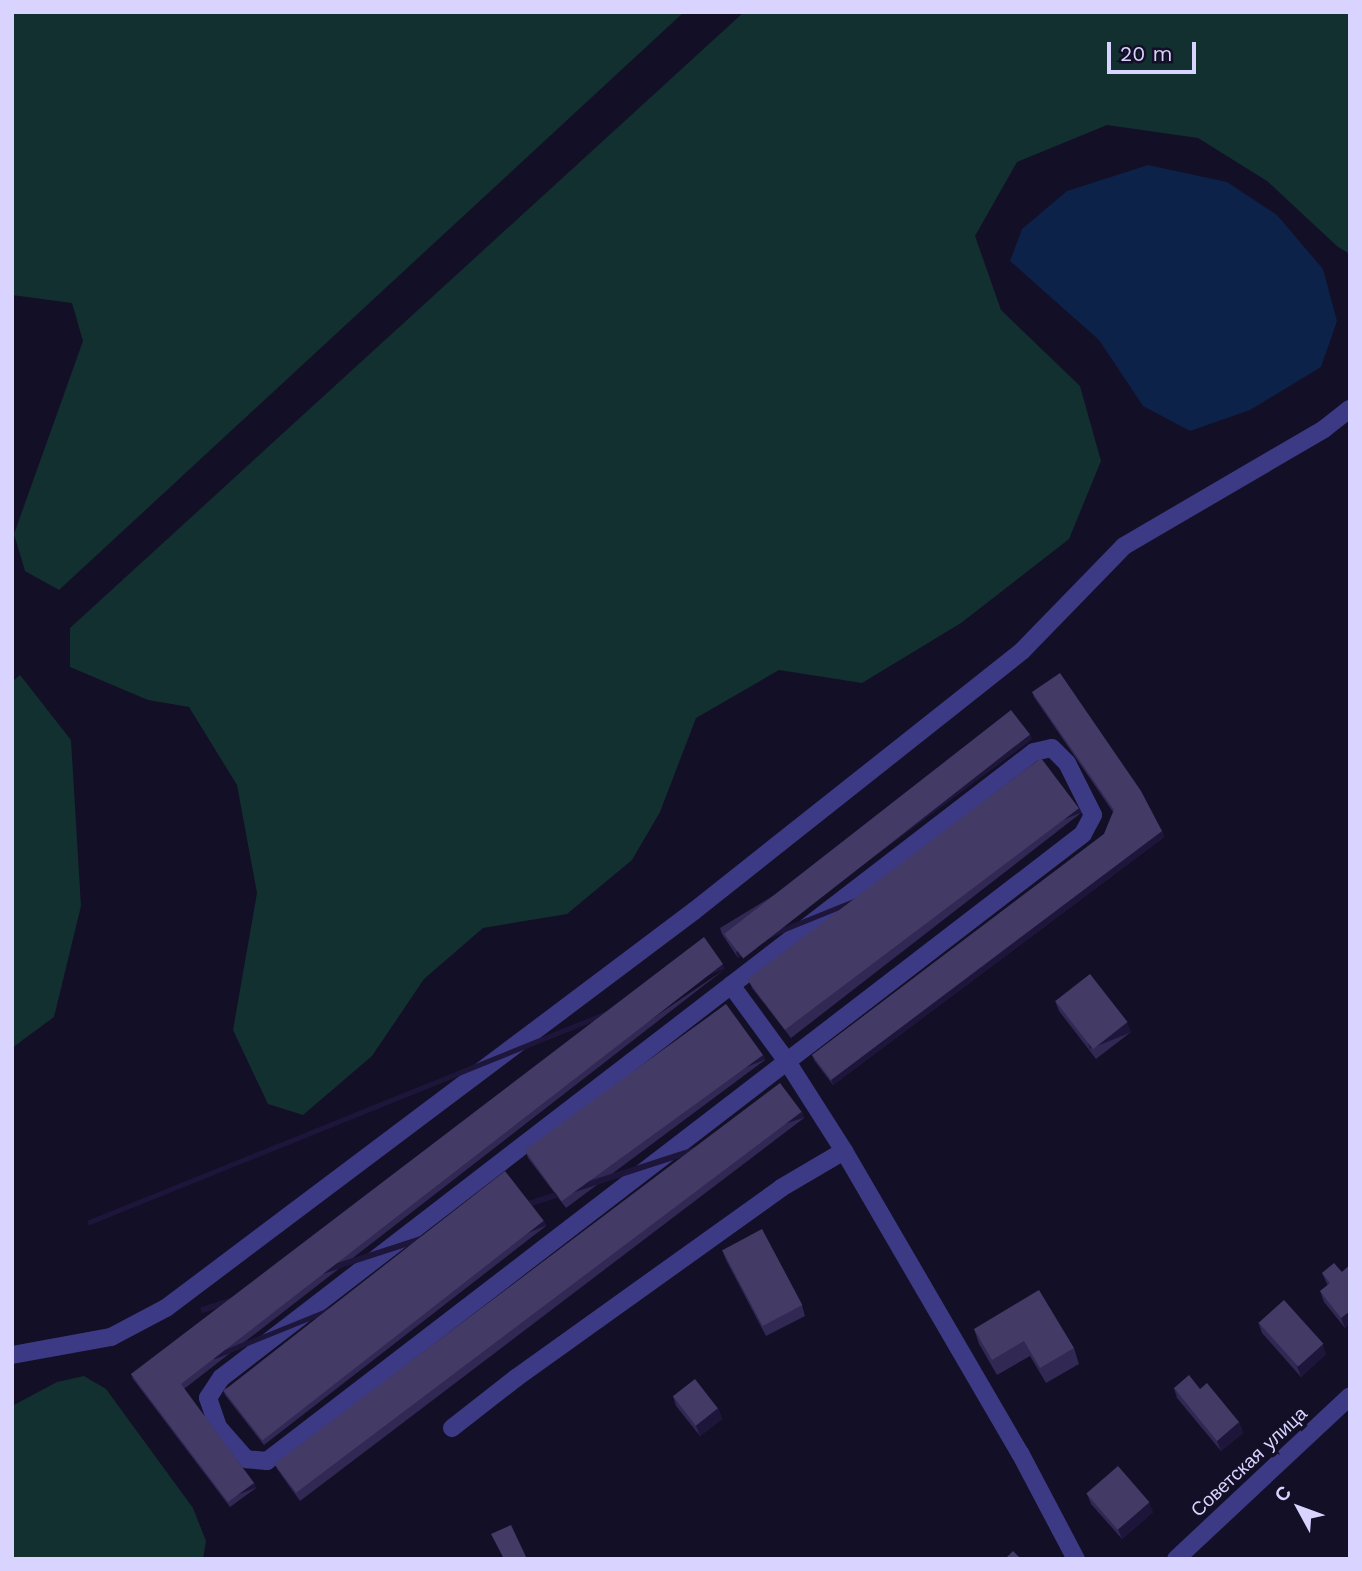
<!DOCTYPE html>
<html>
<head>
<meta charset="utf-8">
<style>
  body { margin:0 }
  #map { position:relative; width:1362px; height:1571px; overflow:hidden; background:#130f26; font-family:"Work Sans",sans-serif }
  div>[style] { position:absolute }
  .green>* { inset:0; background:#12302f }
  .water>* { inset:0; background:#0c2248 }
  .service>* { height:18px; margin:-9px; padding:0 9px; transform-origin:9px; border-radius:9px; background:#3d3a85 }
  .minor>* { height:18px; margin:-9px; padding:0 9px; transform-origin:9px; border-radius:9px; background:#3d3a85 }
  .tertiary>* { height:18px; margin:-9px; padding:0 9px; transform-origin:9px; border-radius:9px; background:#3d3a85 }
  .wall>* { inset:0; background:#312854 }
  .shaded-wall>* { inset:0; background:#1d163a; transform-origin:0 0 }
  .building>* { inset:0; background:#433a66; transform-origin:0 0 }
  span { translate:-50% -50%; white-space:nowrap; text-align:center; line-height:1.15; -webkit-text-stroke:7px #130f26; paint-order:stroke }
  .street-label { font-size:19px; color:#d9d4ff }
  .frame { position:absolute; inset:0; border:14px solid #d9d4ff; pointer-events:none }
  .north { position:absolute; left:1264px; top:1473px; width:70px; height:70px; -webkit-text-stroke:5px #130f26; paint-order:stroke; rotate:311deg; font-size:19px; font-weight:700; line-height:28px; text-align:center; color:#d9d4ff }
  .north::after { content:''; display:block; margin:auto; width:24px; height:32px; background:#d9d4ff; clip-path:polygon(50% 0,100% 100%,50% 72%,0 100%) }
  .scale { position:absolute; left:1107px; top:42px; width:89px; height:32px; box-sizing:border-box; border:4px solid #d9d4ff; border-top:0; padding-left:9px; font-size:21px; line-height:24px; white-space:nowrap; color:#d9d4ff; -webkit-text-stroke:5px #130f26; paint-order:stroke }
</style>
</head>
<body>
<div id="map">
  <div class="green">
    <div style="clip-path:polygon(12px 12px,684px 12px,59px 590px,25px 571px,14px 534px,83px 341px,72px 303px,12px 295px)"></div>
    <div style="clip-path:polygon(744px 12px,1350px 12px,1350px 254px,1338px 247px,1267px 181px,1198px 138px,1107px 125px,1017px 162px,975px 236px,1001px 310px,1080px 386px,1101px 461px,1069px 539px,961px 623px,862px 683px,779px 670px,696px 718px,660px 812px,632px 860px,567px 914px,483px 928px,424px 979px,372px 1056px,303px 1115px,268px 1104px,233px 1030px,257px 893px,237px 785px,189px 707px,148px 700px,70px 667px,70px 628px)"></div>
    <div style="clip-path:polygon(20px 675px,71px 740px,81px 906px,54px 1017px,12px 1048px,12px 682px)"></div>
    <div style="clip-path:polygon(84px 1376px,106px 1389px,193px 1508px,206px 1541px,203px 1559px,12px 1559px,12px 1406px,57px 1382px)"></div>
  </div>
  <div class="water">
    <div style="clip-path:polygon(1148px 165px,1227px 182px,1277px 215px,1323px 269px,1337px 321px,1321px 367px,1250px 410px,1190px 431px,1143px 406px,1099px 340px,1010px 261px,1022px 229px,1067px 191px)"></div>
  </div>
  <div class="service">
    <div style="left:1052px;top:748px;width:21px;rotate:45deg"></div>
    <div style="left:1067px;top:763px;width:58px;rotate:63.4deg"></div>
    <div style="left:1093px;top:815px;width:21px;rotate:118deg"></div>
    <div style="left:1083px;top:834px;width:1029px;rotate:142.46deg"></div>
    <div style="left:267px;top:1461px;width:21px;rotate:-175deg"></div>
    <div style="left:246px;top:1459px;width:43px;rotate:-131.2deg"></div>
    <div style="left:218px;top:1427px;width:31px;rotate:-109deg"></div>
    <div style="left:208px;top:1398px;width:24px;rotate:-57deg"></div>
    <div style="left:221px;top:1378px;width:1026px;rotate:-37.6deg"></div>
    <div style="left:1034px;top:752px;width:18px;rotate:-13deg"></div>
    <div style="left:731px;top:985px;width:97px;rotate:53.8deg"></div>
    <div style="left:452px;top:1428px;width:81px;rotate:-38deg"></div>
    <div style="left:516px;top:1378px;width:326px;rotate:-35.6deg"></div>
    <div style="left:781px;top:1188px;width:73px;rotate:-30.4deg"></div>
  </div>
  <div class="minor">
    <div style="left:788px;top:1063px;width:104px;rotate:57.5deg"></div>
    <div style="left:844px;top:1151px;width:350px;rotate:59.8deg"></div>
    <div style="left:1020px;top:1453px;width:120px;rotate:62.2deg"></div>
    <div style="left:12px;top:1355px;width:101px;rotate:-10.3deg"></div>
    <div style="left:111px;top:1337px;width:62px;rotate:-27.8deg"></div>
    <div style="left:166px;top:1308px;width:661px;rotate:-36.94deg"></div>
    <div style="left:694px;top:911px;width:419px;rotate:-38.4deg"></div>
    <div style="left:1022px;top:651px;width:146px;rotate:-45.8deg"></div>
    <div style="left:1124px;top:546px;width:232px;rotate:-30.3deg"></div>
    <div style="left:1324px;top:429px;width:33px;rotate:-38deg"></div>
  </div>
  <div class="tertiary">
    <div style="left:1176px;top:1559px;width:238px;rotate:-43.1deg"></div>
  </div>
  <div class="wall">
    <div style="clip-path:polygon(1032px 692px,1162px 831px,1164px 837px,833px 1085px,814px 1060px,812px 1055px,1104px 834px,1113px 812px,1034px 697px)"></div>
    <div style="clip-path:polygon(1032px 739px,738px 958px,722px 934px,720px 928px)"></div>
    <div style="clip-path:polygon(1079px 808px,1081px 813px,791px 1038px,752px 988px,750px 983px)"></div>
    <div style="clip-path:polygon(725px 969px,184px 1389px,254px 1483px,256px 1488px,230px 1507px,133px 1379px,131px 1374px)"></div>
    <div style="clip-path:polygon(1055px 1001px,1131px 1032px,1096px 1059px,1059px 1011px)"></div>
    <div style="clip-path:polygon(763px 1055px,765px 1060px,566px 1208px,528px 1158px,526px 1152px)"></div>
    <div style="clip-path:polygon(802px 1112px,804px 1118px,300px 1501px,277px 1469px,275px 1464px)"></div>
    <div style="clip-path:polygon(544px 1221px,546px 1226px,264px 1445px,225px 1395px,223px 1390px)"></div>
    <div style="clip-path:polygon(722px 1250px,802px 1305px,805px 1316px,766px 1336px,726px 1260px)"></div>
    <div style="clip-path:polygon(1350px 1265px,1350px 1324px,1345px 1328px,1324px 1302px,1320px 1291px,1328px 1286px,1322px 1273px,1342px 1272px)"></div>
    <div style="clip-path:polygon(1258px 1322px,1326px 1354px,1301px 1377px,1262px 1333px)"></div>
    <div style="clip-path:polygon(974px 1329px,1074px 1348px,1079px 1364px,1046px 1383px,1030px 1356px,997px 1375px,979px 1344px)"></div>
    <div style="clip-path:polygon(1174px 1388px,1200px 1389px,1239px 1422px,1243px 1433px,1221px 1451px,1177px 1398px)"></div>
    <div style="clip-path:polygon(673px 1396px,718px 1408px,722px 1419px,700px 1436px,676px 1406px)"></div>
    <div style="clip-path:polygon(1087px 1494px,1153px 1512px,1122px 1539px,1091px 1504px)"></div>
  </div>
  <div class="shaded-wall">
    <div style="clip-path:polygon(1030px 734px,1032px 739px,738px 958px,736px 952px)"></div>
    <div style="left:1079px;top:808px;width:5px;height:367px;rotate:68deg"></div>
    <div style="clip-path:polygon(1162px 831px,1164px 837px,833px 1085px,831px 1080px)"></div>
    <div style="left:723px;top:964px;width:5px;height:686px;rotate:68deg"></div>
    <div style="left:1127px;top:1022px;width:11px;height:44px;rotate:68deg"></div>
    <div style="left:763px;top:1055px;width:5px;height:248px;rotate:68deg"></div>
    <div style="left:802px;top:1112px;width:6px;height:633px;rotate:72deg"></div>
    <div style="left:544px;top:1221px;width:5px;height:357px;rotate:68deg"></div>
    <div style="clip-path:polygon(1350px 1311px,1350px 1324px,1345px 1328px,1341px 1318px)"></div>
    <div style="clip-path:polygon(1323px 1344px,1326px 1354px,1301px 1377px,1297px 1366px)"></div>
    <div style="clip-path:polygon(718px 1408px,722px 1419px,700px 1436px,696px 1426px)"></div>
    <div style="clip-path:polygon(1239px 1422px,1243px 1433px,1221px 1451px,1217px 1441px)"></div>
    <div style="left:254px;top:1483px;width:5px;height:32px;rotate:68deg"></div>
    <div style="clip-path:polygon(1149px 1502px,1153px 1512px,1122px 1539px,1118px 1529px)"></div>
  </div>
  <div class="building">
    <div style="clip-path:polygon(1060px 673px,1141px 791px,1162px 831px,831px 1080px,812px 1055px,1104px 834px,1114px 810px,1032px 692px)"></div>
    <div style="left:1011px;top:710px;width:31px;height:364px;rotate:52deg"></div>
    <div style="left:1041px;top:758px;width:63px;height:368px;rotate:53deg"></div>
    <div style="clip-path:polygon(704px 937px,723px 964px,181px 1384px,254px 1483px,228px 1502px,131px 1374px)"></div>
    <div style="left:1090px;top:974px;width:61px;height:44px;rotate:52deg"></div>
    <div style="left:726px;top:1004px;width:63px;height:249px;rotate:54deg"></div>
    <div style="left:780px;top:1083px;width:36px;height:633px;rotate:53deg"></div>
    <div style="left:505px;top:1171px;width:63px;height:357px;rotate:52deg"></div>
    <div style="left:762px;top:1229px;width:86px;height:45px;rotate:62deg"></div>
    <div style="clip-path:polygon(1334px 1263px,1342px 1272px,1350px 1265px,1350px 1311px,1341px 1318px,1320px 1291px,1330px 1283px,1322px 1273px)"></div>
    <div style="clip-path:polygon(1039px 1290px,1074px 1348px,1040px 1368px,1024px 1341px,992px 1360px,974px 1329px)"></div>
    <div style="left:1284px;top:1300px;width:59px;height:34px;rotate:48deg"></div>
    <div style="clip-path:polygon(1189px 1375px,1200px 1389px,1207px 1383px,1239px 1422px,1217px 1441px,1174px 1388px)"></div>
    <div style="left:695px;top:1379px;width:37px;height:28px;rotate:52deg"></div>
    <div style="left:1118px;top:1466px;width:48px;height:42px;rotate:49deg"></div>
    <div style="clip-path:polygon(511px 1525px,527px 1559px,504px 1559px,491px 1534px)"></div>
    <div style="clip-path:polygon(1013px 1551px,1021px 1559px,1005px 1559px)"></div>
  </div>
  <div class="street-label">
    <span style="left:1249px;top:1462px;rotate:-43deg">Советская улица</span>
  </div>
  <div class="frame"></div>
  <div class="north">С</div>
  <div class="scale">20 m</div>
</div>
</body>
</html>
